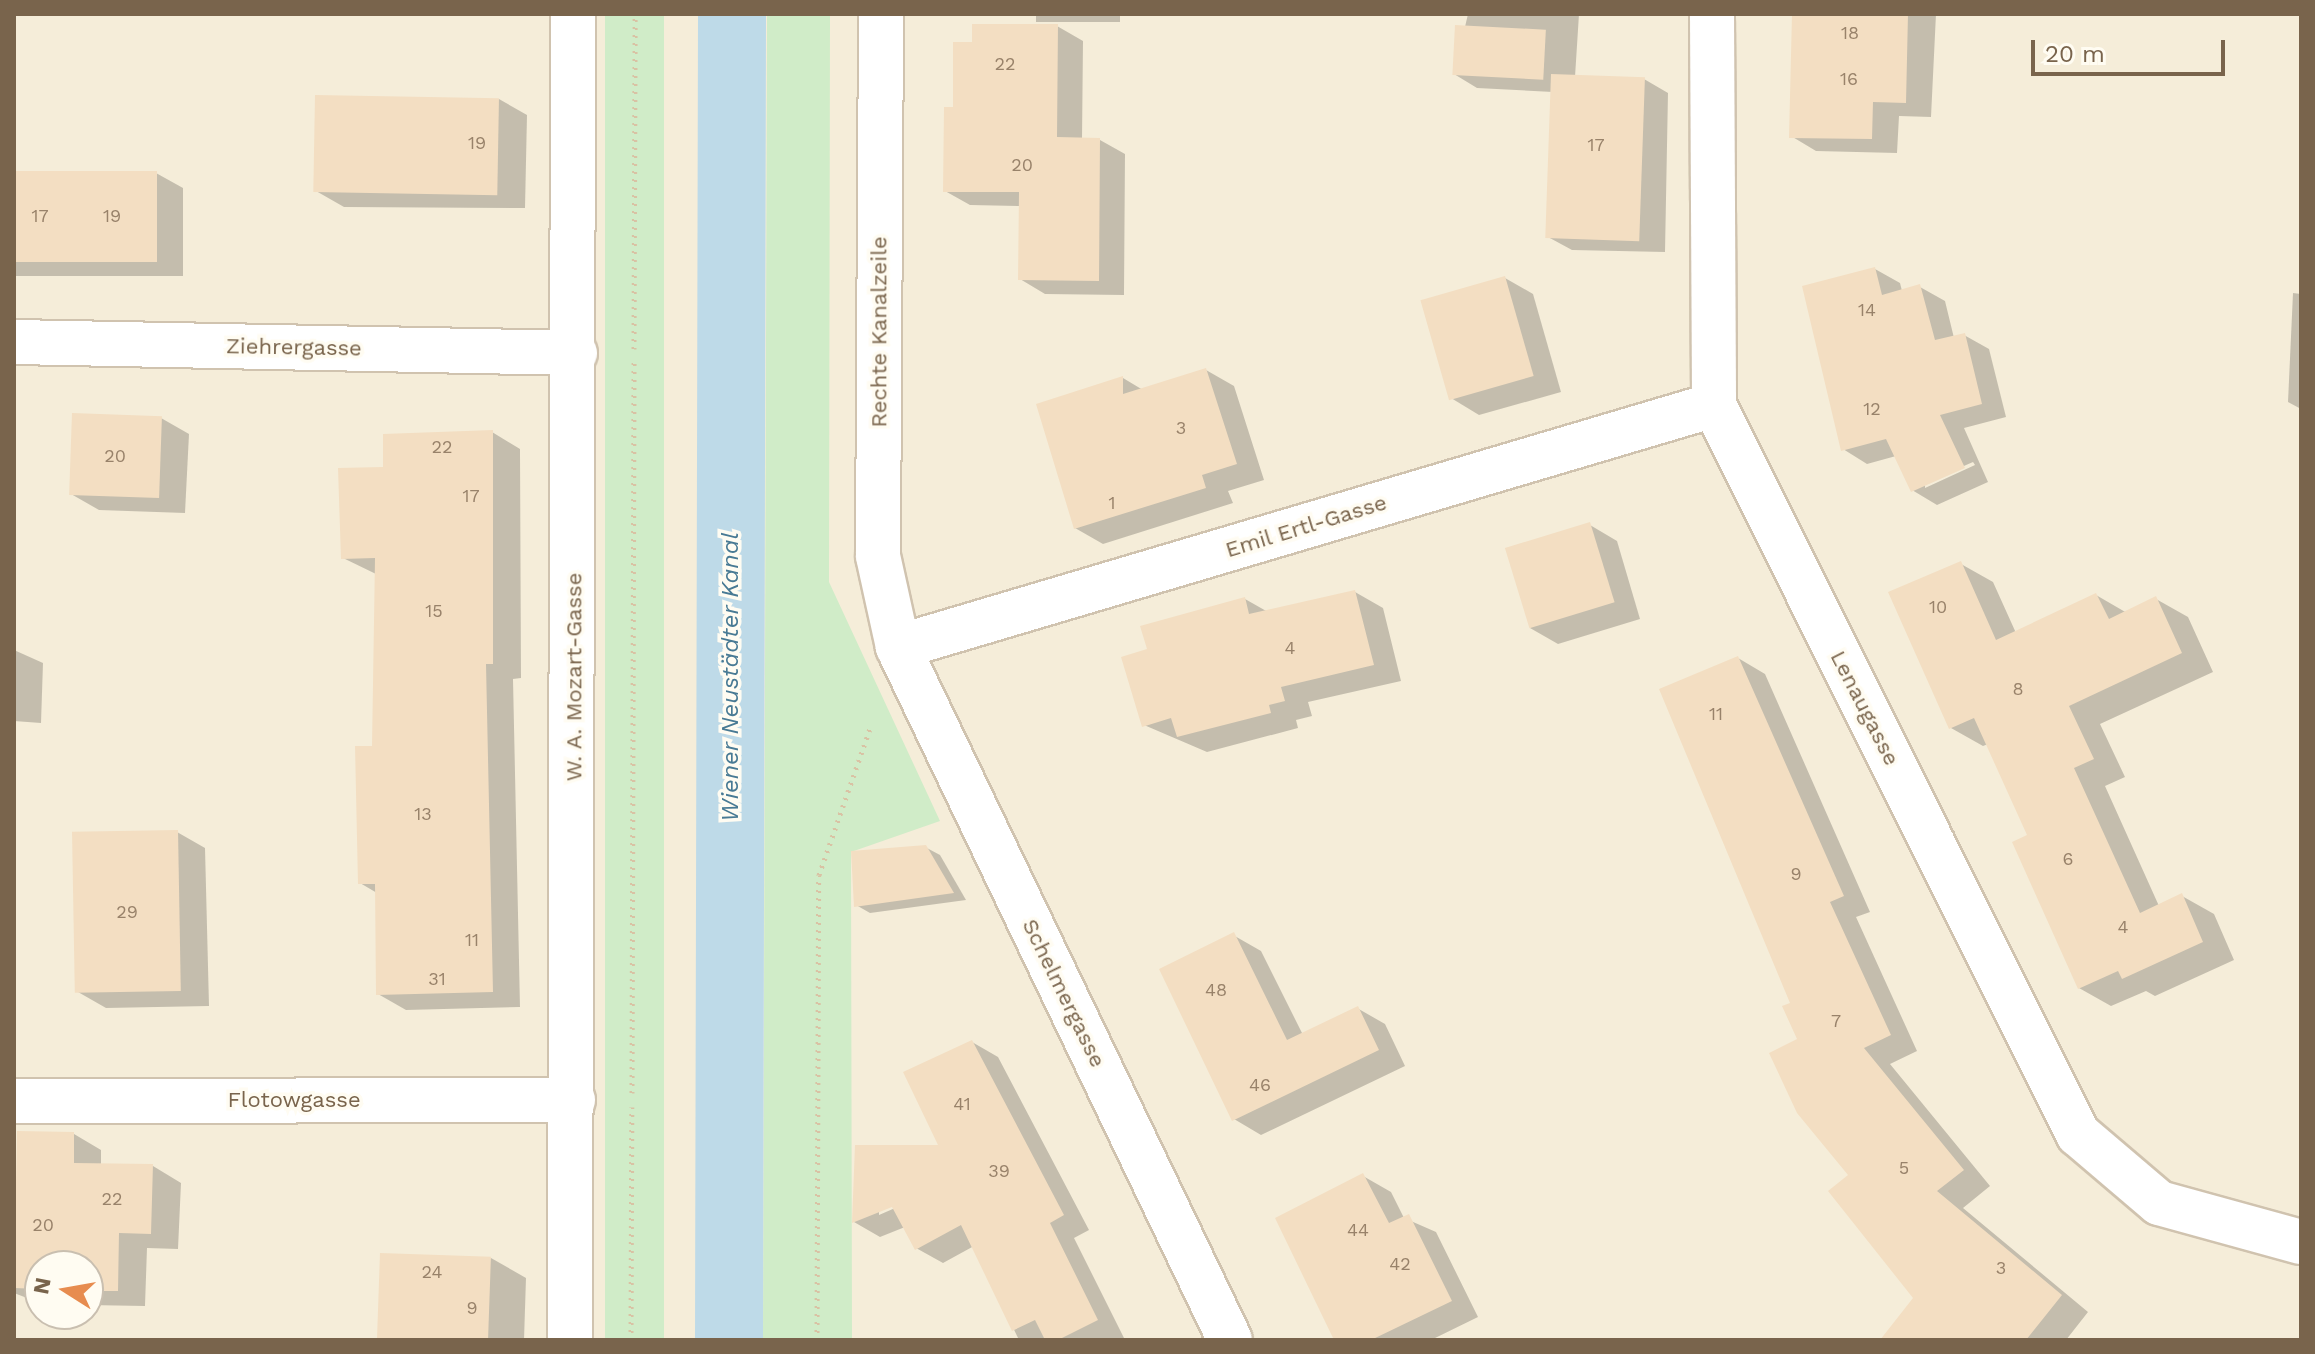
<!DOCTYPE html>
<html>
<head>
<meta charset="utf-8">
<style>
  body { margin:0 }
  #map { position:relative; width:2315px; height:1354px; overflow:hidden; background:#fdf9eb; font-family:"Work Sans",sans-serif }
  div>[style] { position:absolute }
  .residential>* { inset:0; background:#f5edd9 }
  .green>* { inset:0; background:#d0ecc8; transform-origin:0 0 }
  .shadow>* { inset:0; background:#0003; transform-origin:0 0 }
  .canal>* { height:68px; margin:-34px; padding:0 34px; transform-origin:34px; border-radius:34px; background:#bedae8 }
  .building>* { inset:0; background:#f3dec2; transform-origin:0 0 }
  .path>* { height:5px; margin-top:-2.5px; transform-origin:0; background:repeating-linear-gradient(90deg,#d9c2a4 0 2px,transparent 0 8px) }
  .roads { filter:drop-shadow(2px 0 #d0c3af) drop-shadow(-2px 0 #d0c3af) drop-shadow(0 2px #d0c3af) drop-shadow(0 -2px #d0c3af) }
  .minor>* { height:44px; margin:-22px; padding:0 22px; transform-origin:22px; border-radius:22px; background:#fff }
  span { translate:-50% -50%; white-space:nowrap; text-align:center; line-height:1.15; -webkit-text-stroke:7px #fffcf2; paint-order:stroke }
  .number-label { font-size:18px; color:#98826a }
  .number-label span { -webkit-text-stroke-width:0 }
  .street-label { font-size:22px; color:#79644c }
  .water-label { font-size:24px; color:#487a94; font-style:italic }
  .frame { position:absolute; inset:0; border:16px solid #79644c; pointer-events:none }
  .north { position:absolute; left:24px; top:1250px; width:80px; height:80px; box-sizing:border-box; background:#fffcf2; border:2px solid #c9bfb0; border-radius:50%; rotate:281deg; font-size:22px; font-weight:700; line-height:32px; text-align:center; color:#79644c }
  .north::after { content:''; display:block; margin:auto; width:28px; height:36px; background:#e78c4f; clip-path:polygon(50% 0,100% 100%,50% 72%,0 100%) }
  .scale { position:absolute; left:2031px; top:40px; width:194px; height:36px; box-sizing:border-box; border:4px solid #79644c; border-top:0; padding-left:10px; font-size:24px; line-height:28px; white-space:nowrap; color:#79644c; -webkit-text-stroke:6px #fffcf2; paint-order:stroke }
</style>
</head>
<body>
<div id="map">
  <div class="residential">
    <div style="clip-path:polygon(evenodd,14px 14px,2301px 14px,2301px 1340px,14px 1340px,14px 14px,40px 1266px,88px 1266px,88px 1314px,40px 1314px,40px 1266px)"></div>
  </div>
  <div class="green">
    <div style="left:605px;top:14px;width:59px;height:1326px"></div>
    <div style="clip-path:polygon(767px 14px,830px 14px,829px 582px,940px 821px,851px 852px,852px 1340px,763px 1340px)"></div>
  </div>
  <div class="shadow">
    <div style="left:1036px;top:14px;width:84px;height:8px"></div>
    <div style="clip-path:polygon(1468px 14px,1579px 14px,1575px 77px,1644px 79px,1668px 93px,1665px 252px,1572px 250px,1548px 237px,1553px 92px,1477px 88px,1454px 74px)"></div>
    <div style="clip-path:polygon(1794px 14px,1936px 14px,1931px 117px,1899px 116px,1897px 153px,1816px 151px,1791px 136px)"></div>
    <div style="clip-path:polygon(1057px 26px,1083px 41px,1082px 140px,1100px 140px,1125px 154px,1124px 295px,1045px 294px,1020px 279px,1021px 206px,970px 205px,945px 191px,955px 109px,974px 44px)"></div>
    <div style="clip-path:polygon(499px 99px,527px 115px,525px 208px,344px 207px,316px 191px)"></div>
    <div style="clip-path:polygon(14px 173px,156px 173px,183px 188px,183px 276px,14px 276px)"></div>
    <div style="clip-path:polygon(evenodd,1875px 269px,1900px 283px,1902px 291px,1920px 287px,1945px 301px,1954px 338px,1964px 335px,1989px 349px,2006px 417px,1964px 428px,1988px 482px,1937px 505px,1912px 490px,1896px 456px,1867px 464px,1843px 449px,1875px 269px,1973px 462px,1975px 465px,1925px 488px,1925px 483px,1973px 462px)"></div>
    <div style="clip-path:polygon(1505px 278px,1533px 294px,1561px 392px,1479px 415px,1451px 398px)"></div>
    <div style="clip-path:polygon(2293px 293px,2301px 294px,2301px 409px,2288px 402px)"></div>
    <div style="clip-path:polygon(1206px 370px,1234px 386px,1264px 480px,1228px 491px,1233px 503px,1103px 544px,1075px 528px,1123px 378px,1143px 390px)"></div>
    <div style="clip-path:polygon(161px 418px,189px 434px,185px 513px,99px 510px,71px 494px)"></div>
    <div style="clip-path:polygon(492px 432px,520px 449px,521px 678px,513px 679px,520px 1007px,406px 1010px,378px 994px,377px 893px,360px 883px,374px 748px,376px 574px,343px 558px,385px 469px)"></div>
    <div style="clip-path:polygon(1590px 525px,1617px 541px,1640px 619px,1558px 644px,1530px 628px)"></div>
    <div style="clip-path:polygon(1961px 564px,1993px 582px,2016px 633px,2096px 595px,2127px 613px,2156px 599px,2188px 617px,2213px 672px,2100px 724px,2125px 777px,2105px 786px,2159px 906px,2182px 896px,2214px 914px,2234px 960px,2155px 996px,2146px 991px,2111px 1006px,2079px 988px,2030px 836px,1988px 744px,1983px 746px,1951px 728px)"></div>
    <div style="clip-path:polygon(1355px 592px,1383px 608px,1401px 681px,1308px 702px,1312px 716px,1296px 720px,1298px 728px,1207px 752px,1144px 725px,1149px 651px,1245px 599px,1268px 612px)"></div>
    <div style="clip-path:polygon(14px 650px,43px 663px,41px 723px,14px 721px)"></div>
    <div style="clip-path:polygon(1738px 658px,1765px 674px,1870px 912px,1856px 917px,1917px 1051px,1890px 1064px,1990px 1186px,1963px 1208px,2088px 1312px,2066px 1340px,1883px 1340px,1915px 1298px,1851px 1176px,1799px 1040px)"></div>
    <div style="clip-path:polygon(177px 832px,205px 848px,209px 1006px,106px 1008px,78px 992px)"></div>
    <div style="clip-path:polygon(925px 847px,940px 855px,966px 900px,870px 913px,856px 905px)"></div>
    <div style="clip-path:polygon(1233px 935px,1261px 951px,1303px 1035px,1357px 1008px,1385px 1024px,1405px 1066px,1261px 1135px,1234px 1119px)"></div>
    <div style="clip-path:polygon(evenodd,972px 1042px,998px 1057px,1089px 1230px,1074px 1238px,1125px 1340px,1019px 1340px,974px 1246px,943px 1263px,916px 1248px,905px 1227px,880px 1237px,854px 1222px,857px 1147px,941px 1147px,972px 1042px,900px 1202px,902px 1205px,879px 1215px,879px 1210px,900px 1202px)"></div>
    <div style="clip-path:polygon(74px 1134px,101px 1150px,101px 1165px,153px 1166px,181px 1183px,178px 1249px,147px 1248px,145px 1306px,88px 1305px,88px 1266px,40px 1266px,40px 1303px,14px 1293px,14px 1186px)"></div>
    <div style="clip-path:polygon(1363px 1176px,1391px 1192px,1404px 1218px,1436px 1232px,1478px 1317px,1431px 1340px,1336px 1340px)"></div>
    <div style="clip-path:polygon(491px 1258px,526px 1278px,524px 1340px,380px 1340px)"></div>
  </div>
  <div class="canal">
    <div style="left:729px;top:1340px;width:1326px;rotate:-89.87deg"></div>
  </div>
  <div class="building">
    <div style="clip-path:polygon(1792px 14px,1908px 14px,1906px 103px,1873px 102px,1872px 139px,1789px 138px)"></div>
    <div style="clip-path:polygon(972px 24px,1058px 24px,1057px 137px,1100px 138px,1099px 281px,1018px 280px,1019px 192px,943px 192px,944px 107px,953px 107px,953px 42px,972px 42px)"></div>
    <div style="left:1455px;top:25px;width:91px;height:50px;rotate:3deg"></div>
    <div style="left:1551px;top:74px;width:94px;height:164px;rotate:2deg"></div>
    <div style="left:315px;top:95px;width:184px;height:97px;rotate:1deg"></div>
    <div style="left:14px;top:171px;width:143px;height:91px"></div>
    <div style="clip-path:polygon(1875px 267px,1882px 295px,1920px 284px,1935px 340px,1965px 333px,1982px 404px,1940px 415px,1965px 468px,1911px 492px,1886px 439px,1841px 451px,1802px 286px)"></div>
    <div style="left:1505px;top:276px;width:104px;height:88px;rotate:74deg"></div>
    <div style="clip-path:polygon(1206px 368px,1237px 464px,1202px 475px,1206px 488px,1074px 529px,1036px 404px,1123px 376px,1123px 394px)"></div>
    <div style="left:72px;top:413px;width:90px;height:82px;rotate:2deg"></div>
    <div style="clip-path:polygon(493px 430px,493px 664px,486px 664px,493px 992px,376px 995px,375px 884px,358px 884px,355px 746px,372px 746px,375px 558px,341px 559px,338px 468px,383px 467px,383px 434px)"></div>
    <div style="left:1590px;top:522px;width:84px;height:89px;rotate:73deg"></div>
    <div style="clip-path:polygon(1961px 561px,1996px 640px,2096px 593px,2109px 619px,2156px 596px,2182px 653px,2069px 706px,2094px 759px,2074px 768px,2140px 913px,2182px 893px,2203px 942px,2122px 979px,2118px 971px,2078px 989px,2012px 842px,2027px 835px,1974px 718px,1949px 729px,1888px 592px)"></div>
    <div style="clip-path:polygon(1355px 590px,1374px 665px,1281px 687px,1285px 701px,1269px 705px,1271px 713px,1177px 737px,1171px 718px,1142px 727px,1121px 657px,1147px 649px,1140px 626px,1245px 597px,1249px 614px)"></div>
    <div style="clip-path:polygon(1738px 656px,1844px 896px,1830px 902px,1891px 1035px,1864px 1048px,1964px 1170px,1937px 1191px,2062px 1295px,2026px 1340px,1880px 1340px,1913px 1298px,1828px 1191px,1848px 1175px,1797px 1113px,1769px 1053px,1797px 1039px,1782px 1006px,1790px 1003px,1659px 689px)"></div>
    <div style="left:178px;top:830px;width:161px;height:106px;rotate:89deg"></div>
    <div style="clip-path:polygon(926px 845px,954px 893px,854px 907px,851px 851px)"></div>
    <div style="clip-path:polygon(1234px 932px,1287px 1040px,1358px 1006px,1379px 1050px,1232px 1121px,1159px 969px)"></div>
    <div style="clip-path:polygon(972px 1040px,1064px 1215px,1050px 1223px,1098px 1320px,1058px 1340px,1045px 1340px,1035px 1320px,1012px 1331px,961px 1225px,915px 1250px,892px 1207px,852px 1223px,855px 1145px,938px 1145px,903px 1072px)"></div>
    <div style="clip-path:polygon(17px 1131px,74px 1132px,74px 1163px,153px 1164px,151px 1234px,119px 1233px,118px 1291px,88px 1291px,88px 1266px,40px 1266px,40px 1289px,14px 1288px)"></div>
    <div style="clip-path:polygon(1363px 1173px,1389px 1223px,1409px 1214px,1452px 1301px,1371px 1340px,1334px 1340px,1275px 1218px)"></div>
    <div style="left:380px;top:1253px;width:111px;height:87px;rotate:2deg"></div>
  </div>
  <div class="path">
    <div style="left:634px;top:349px;width:335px;rotate:-89.8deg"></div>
    <div style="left:632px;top:1093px;width:734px;rotate:-89.84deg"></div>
    <div style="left:631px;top:1340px;width:233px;rotate:-89.8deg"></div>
    <div style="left:817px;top:1340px;width:465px;rotate:-89.8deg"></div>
    <div style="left:819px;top:875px;width:158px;rotate:-70.8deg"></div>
  </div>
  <div class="roads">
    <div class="minor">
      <div style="left:881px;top:14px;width:542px;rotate:90.32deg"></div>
      <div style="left:878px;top:556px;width:93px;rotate:77.6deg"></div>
      <div style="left:898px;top:647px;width:768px;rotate:64.4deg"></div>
      <div style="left:1712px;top:14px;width:391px;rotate:89.7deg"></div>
      <div style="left:1714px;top:405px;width:815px;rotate:63.47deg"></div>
      <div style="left:2078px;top:1134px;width:106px;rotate:40.4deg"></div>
      <div style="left:2159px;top:1203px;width:147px;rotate:15.4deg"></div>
      <div style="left:14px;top:342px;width:561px;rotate:1.12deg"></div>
      <div style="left:898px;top:647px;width:851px;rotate:-16.52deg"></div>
      <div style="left:14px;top:1101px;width:559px;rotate:-0.1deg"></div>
      <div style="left:570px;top:1340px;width:1326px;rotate:-89.87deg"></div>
    </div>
  </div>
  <div class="number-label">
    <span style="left:1850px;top:33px">18</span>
    <span style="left:1005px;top:64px">22</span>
    <span style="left:1849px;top:79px">16</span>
    <span style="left:477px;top:143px">19</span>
    <span style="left:1596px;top:145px">17</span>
    <span style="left:1022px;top:165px">20</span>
    <span style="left:40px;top:216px">17</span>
    <span style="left:112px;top:216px">19</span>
    <span style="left:1867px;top:310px">14</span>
    <span style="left:1872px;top:409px">12</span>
    <span style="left:1181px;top:428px">3</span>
    <span style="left:442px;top:447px">22</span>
    <span style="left:115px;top:456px">20</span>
    <span style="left:471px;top:496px">17</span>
    <span style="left:1112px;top:503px">1</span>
    <span style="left:1938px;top:607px">10</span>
    <span style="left:434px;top:611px">15</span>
    <span style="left:1290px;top:648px">4</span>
    <span style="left:2018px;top:689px">8</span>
    <span style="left:1716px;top:714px">11</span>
    <span style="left:423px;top:814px">13</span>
    <span style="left:2068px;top:859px">6</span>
    <span style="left:1796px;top:874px">9</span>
    <span style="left:127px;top:912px">29</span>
    <span style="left:2123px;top:927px">4</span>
    <span style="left:472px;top:940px">11</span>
    <span style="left:437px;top:979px">31</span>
    <span style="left:1216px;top:990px">48</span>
    <span style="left:1836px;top:1021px">7</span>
    <span style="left:1260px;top:1085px">46</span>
    <span style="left:962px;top:1104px">41</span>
    <span style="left:1904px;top:1168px">5</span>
    <span style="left:999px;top:1171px">39</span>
    <span style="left:112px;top:1199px">22</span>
    <span style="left:43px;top:1225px">20</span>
    <span style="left:1358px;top:1230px">44</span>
    <span style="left:1400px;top:1264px">42</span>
    <span style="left:2001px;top:1268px">3</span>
    <span style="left:432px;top:1272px">24</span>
    <span style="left:472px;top:1308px">9</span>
  </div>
  <div class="street-label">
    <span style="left:879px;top:332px;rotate:-90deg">Rechte Kanalzeile</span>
    <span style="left:294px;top:347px;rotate:1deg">Ziehrergasse</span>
    <span style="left:1306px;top:526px;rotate:-17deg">Emil Ertl-Gasse</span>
    <span style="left:574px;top:677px;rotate:-90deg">W. A. Mozart-Gasse</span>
    <span style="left:1865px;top:708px;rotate:63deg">Lenaugasse</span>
    <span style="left:1064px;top:993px;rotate:64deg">Schelmergasse</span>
    <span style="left:294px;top:1100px">Flotowgasse</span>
  </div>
  <div class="water-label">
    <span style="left:731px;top:677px;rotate:-90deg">Wiener Neustädter Kanal</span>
  </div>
  <div class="frame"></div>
  <div class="north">N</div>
  <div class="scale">20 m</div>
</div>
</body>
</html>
